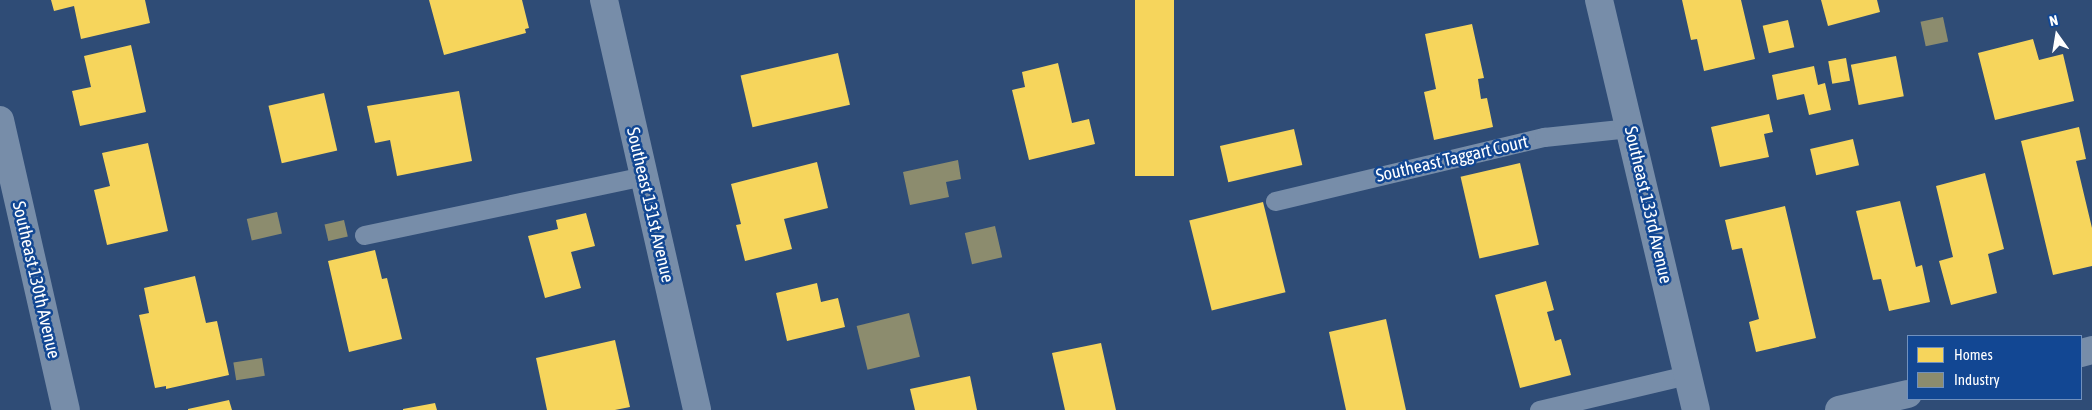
<!DOCTYPE html>
<html>
<head>
<meta charset="utf-8">
<style>
  body { margin:0 }
  #map { position:relative; width:2092px; height:410px; overflow:hidden; background:#2f4c76; font-family:"Asap Condensed",sans-serif }
  div>[style] { position:absolute }
  .homes>* { inset:0; background:#f6d55c; transform-origin:0 0 }
  .industry>* { inset:0; background:#8c8c6e; transform-origin:0 0 }
  .service>* { height:19px; margin:-9.5px; padding:0 9.5px; transform-origin:9.5px; border-radius:9.5px; background:#778da9 }
  .minor>* { height:28px; margin:-14px; padding:0 14px; transform-origin:14px; border-radius:14px; background:#778da9 }
  span { translate:-50% -50%; white-space:nowrap; text-align:center; line-height:1.15; -webkit-text-stroke:5px #124793; paint-order:stroke }
  .street-label { font-size:18px; color:#fff }
  .legend { position:absolute; left:1907px; top:335px; width:175px; height:65px; box-sizing:border-box; background:#124793; border:1px solid #7191be; margin:0; padding:6px 9px; list-style:none; font-size:15px; color:#fff }
  .legend li { display:flex; align-items:center; gap:10px; height:25px }
  .legend b { width:25px; border:1px solid #7191be }
  .north { position:absolute; left:2032px; top:10px; width:50px; height:50px; -webkit-text-stroke:4px #124793; paint-order:stroke; rotate:347deg; font-size:14px; font-weight:700; line-height:20px; text-align:center; color:#fff }
  .north::after { content:''; display:block; margin:auto; width:18px; height:22px; background:#fff; clip-path:polygon(50% 0,100% 100%,50% 72%,0 100%) }
</style>
</head>
<body>
<div id="map">
  <div class="homes">
    <div style="clip-path:polygon(51px 0,145px 0,150px 23px,81px 39px,74px 6px,54px 11px)"></div>
    <div style="clip-path:polygon(429px 0,522px 0,529px 28px,525px 29px,526px 33px,444px 55px)"></div>
    <div style="left:1135px;top:0;width:39px;height:176px"></div>
    <div style="clip-path:polygon(1682px 0,1741px 0,1755px 59px,1704px 71px,1697px 39px,1691px 40px)"></div>
    <div style="clip-path:polygon(1821px 0,1877px 0,1880px 12px,1828px 26px)"></div>
    <div style="left:1788px;top:20px;width:28px;height:26px;rotate:77deg"></div>
    <div style="clip-path:polygon(1472px 24px,1484px 78px,1478px 79px,1481px 99px,1487px 98px,1493px 127px,1434px 140px,1424px 92px,1436px 89px,1425px 34px)"></div>
    <div style="clip-path:polygon(2033px 39px,2039px 60px,2063px 54px,2074px 101px,1995px 120px,1978px 53px)"></div>
    <div style="clip-path:polygon(131px 45px,146px 112px,80px 126px,72px 91px,91px 87px,84px 56px)"></div>
    <div style="left:838px;top:53px;width:53px;height:100px;rotate:77deg"></div>
    <div style="left:1896px;top:56px;width:41px;height:46px;rotate:79deg"></div>
    <div style="left:1846px;top:58px;width:23px;height:18px;rotate:80deg"></div>
    <div style="clip-path:polygon(1058px 63px,1072px 123px,1089px 119px,1095px 144px,1029px 160px,1012px 90px,1025px 87px,1022px 72px)"></div>
    <div style="clip-path:polygon(1814px 66px,1818px 85px,1825px 83px,1831px 110px,1809px 115px,1804px 94px,1777px 100px,1772px 75px)"></div>
    <div style="clip-path:polygon(459px 91px,472px 161px,397px 176px,390px 140px,375px 143px,367px 106px)"></div>
    <div style="left:324px;top:93px;width:59px;height:57px;rotate:77deg"></div>
    <div style="clip-path:polygon(1769px 114px,1773px 132px,1764px 134px,1769px 157px,1720px 167px,1711px 127px)"></div>
    <div style="clip-path:polygon(2079px 127px,2086px 159px,2076px 161px,2092px 228px,2092px 266px,2053px 275px,2021px 141px)"></div>
    <div style="left:1294px;top:129px;width:37px;height:76px;rotate:77deg"></div>
    <div style="left:1853px;top:139px;width:27px;height:44px;rotate:77deg"></div>
    <div style="clip-path:polygon(148px 143px,168px 231px,107px 245px,94px 190px,110px 186px,102px 153px)"></div>
    <div style="clip-path:polygon(817px 162px,828px 208px,784px 219px,792px 249px,745px 261px,736px 225px,741px 224px,731px 184px)"></div>
    <div style="left:1520px;top:163px;width:84px;height:61px;rotate:77deg"></div>
    <div style="clip-path:polygon(1985px 173px,2004px 249px,1988px 254px,1997px 293px,1951px 305px,1939px 261px,1953px 257px,1936px 186px)"></div>
    <div style="clip-path:polygon(1900px 201px,1916px 267px,1922px 265px,1930px 302px,1889px 311px,1881px 279px,1873px 280px,1856px 211px)"></div>
    <div style="left:1263px;top:202px;width:93px;height:76px;rotate:76deg"></div>
    <div style="clip-path:polygon(1785px 206px,1816px 338px,1756px 352px,1749px 322px,1759px 319px,1742px 248px,1732px 250px,1725px 220px)"></div>
    <div style="clip-path:polygon(586px 213px,595px 246px,571px 252px,581px 288px,545px 298px,528px 236px,558px 229px,556px 220px)"></div>
    <div style="clip-path:polygon(375px 250px,382px 279px,387px 278px,402px 339px,349px 352px,328px 261px)"></div>
    <div style="clip-path:polygon(195px 276px,206px 323px,217px 321px,229px 375px,166px 389px,166px 386px,155px 388px,139px 315px,149px 313px,144px 288px)"></div>
    <div style="clip-path:polygon(1546px 281px,1554px 310px,1547px 312px,1555px 341px,1561px 339px,1571px 375px,1520px 388px,1495px 295px)"></div>
    <div style="clip-path:polygon(817px 283px,821px 302px,838px 298px,845px 327px,787px 341px,776px 293px)"></div>
    <div style="clip-path:polygon(1386px 319px,1406px 410px,1346px 410px,1329px 332px)"></div>
    <div style="clip-path:polygon(615px 340px,630px 407px,615px 410px,547px 410px,536px 358px)"></div>
    <div style="clip-path:polygon(1101px 343px,1116px 410px,1065px 410px,1052px 353px)"></div>
    <div style="clip-path:polygon(970px 376px,977px 410px,915px 410px,910px 389px)"></div>
    <div style="clip-path:polygon(229px 400px,232px 410px,188px 410px,188px 409px)"></div>
    <div style="clip-path:polygon(435px 403px,437px 410px,403px 410px,403px 409px)"></div>
  </div>
  <div class="industry">
    <div style="left:1943px;top:17px;width:25px;height:23px;rotate:78deg"></div>
    <div style="clip-path:polygon(958px 160px,961px 179px,946px 182px,949px 197px,910px 205px,903px 172px)"></div>
    <div style="left:277px;top:212px;width:22px;height:31px;rotate:77deg"></div>
    <div style="left:344px;top:220px;width:17px;height:20px;rotate:77deg"></div>
    <div style="left:995px;top:226px;width:32px;height:31px;rotate:77deg"></div>
    <div style="left:909px;top:313px;width:45px;height:54px;rotate:76deg"></div>
    <div style="left:262px;top:358px;width:18px;height:29px;rotate:81deg"></div>
  </div>
  <div class="service">
    <div style="left:1275px;top:201px;width:277px;rotate:-13.4deg"></div>
    <div style="left:1544px;top:137px;width:86px;rotate:-6deg"></div>
    <div style="left:364px;top:235px;width:286px;rotate:-11.9deg"></div>
    <div style="left:1539px;top:410px;width:152px;rotate:-13.3deg"></div>
  </div>
  <div class="minor">
    <div style="left:604px;top:0;width:420px;rotate:77.2deg"></div>
    <div style="left:1599px;top:0;width:421px;rotate:76.7deg"></div>
    <div style="left:0;top:120px;width:297px;rotate:77.2deg"></div>
    <div style="left:2081px;top:353px;width:11px;rotate:-15deg"></div>
    <div style="left:1839px;top:410px;width:71px;rotate:-13.1deg"></div>
  </div>
  <div class="street-label">
    <span style="left:1452px;top:159px;rotate:-13deg">Southeast Taggart Court</span>
    <span style="left:650px;top:205px;rotate:77deg">Southeast 131st Avenue</span>
    <span style="left:1648px;top:205px;rotate:77deg">Southeast 133rd Avenue</span>
    <span style="left:36px;top:280px;rotate:77deg">Southeast 130th Avenue</span>
  </div>
  <ul class="legend">
  <li><b style="height:14px;background:#f6d55c"></b>Homes</li>
  <li><b style="height:14px;background:#8c8c6e"></b>Industry</li>
  </ul>
  <div class="north">N</div>
</div>
</body>
</html>
